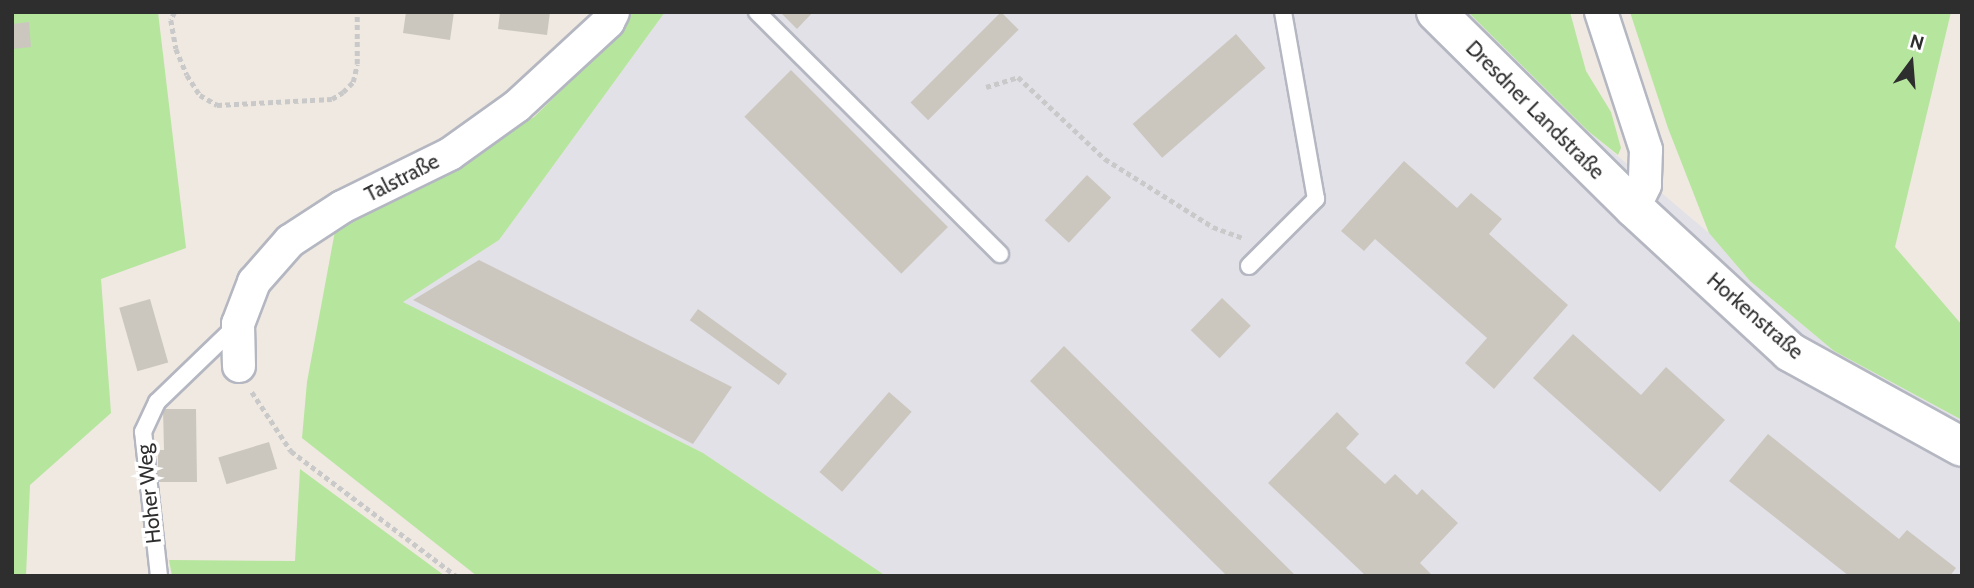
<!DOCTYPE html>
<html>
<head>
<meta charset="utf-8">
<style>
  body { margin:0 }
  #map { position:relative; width:1974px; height:588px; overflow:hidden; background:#efe9e1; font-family:Cabin,sans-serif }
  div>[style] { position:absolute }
  .industrial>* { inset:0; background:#e3e1e8 }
  .green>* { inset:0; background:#b6e59e }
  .building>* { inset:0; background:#cbc7bf; transform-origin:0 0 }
  .path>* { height:4.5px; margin-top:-2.25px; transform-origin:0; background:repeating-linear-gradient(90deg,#c9c9c9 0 5px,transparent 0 8.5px) }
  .roads { filter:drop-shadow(2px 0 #b4b7c1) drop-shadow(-2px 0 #b4b7c1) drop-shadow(0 2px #b4b7c1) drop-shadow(0 -2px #b4b7c1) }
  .service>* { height:16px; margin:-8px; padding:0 8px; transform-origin:8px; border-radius:8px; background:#fff }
  .minor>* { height:32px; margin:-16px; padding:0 16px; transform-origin:16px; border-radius:16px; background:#fff }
  .tertiary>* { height:38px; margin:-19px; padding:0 19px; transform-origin:19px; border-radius:19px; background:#fff }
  span { translate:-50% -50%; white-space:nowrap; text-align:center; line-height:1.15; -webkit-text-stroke:7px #fff; paint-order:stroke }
  .street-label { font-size:21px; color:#2e2e2e }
  .frame { position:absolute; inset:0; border:14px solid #2e2e2e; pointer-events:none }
  .north { position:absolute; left:1876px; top:28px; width:70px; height:70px; -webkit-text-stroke:5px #fff; paint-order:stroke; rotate:16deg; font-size:19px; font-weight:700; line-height:28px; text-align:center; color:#2e2e2e }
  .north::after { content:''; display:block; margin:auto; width:24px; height:32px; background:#2e2e2e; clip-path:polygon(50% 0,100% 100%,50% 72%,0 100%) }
</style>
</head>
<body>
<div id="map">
  <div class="industrial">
    <div style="clip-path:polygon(665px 12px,1468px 12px,1588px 131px,1709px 233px,1750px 281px,1834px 351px,1962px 420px,1962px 576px,886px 576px,703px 453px,402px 302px,499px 240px)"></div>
  </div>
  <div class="green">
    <div style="clip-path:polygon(12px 12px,158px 12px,186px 248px,101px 279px,111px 413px,30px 485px,26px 576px,12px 576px)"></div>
    <div style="clip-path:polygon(629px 12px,665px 12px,499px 240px,403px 302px,703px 453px,886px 576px,477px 576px,302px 438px,307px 382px,335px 231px,534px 117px,621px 32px)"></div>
    <div style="clip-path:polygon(1468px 12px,1570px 12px,1586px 71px,1611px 112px,1621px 148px,1618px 155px,1588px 131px)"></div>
    <div style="clip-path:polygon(1630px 12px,1951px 12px,1895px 247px,1962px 325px,1962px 420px,1834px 351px,1750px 281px,1709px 233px,1668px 128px)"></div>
    <div style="clip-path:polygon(300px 469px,445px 576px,172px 576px,169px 560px,295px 561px)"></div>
  </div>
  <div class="building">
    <div style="clip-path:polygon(406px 12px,454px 12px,450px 40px,403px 33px)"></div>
    <div style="clip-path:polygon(500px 12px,550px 12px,547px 35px,498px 29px)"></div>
    <div style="clip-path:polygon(780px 12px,813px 12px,797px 29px)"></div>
    <div style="left:1001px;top:12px;width:25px;height:128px;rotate:45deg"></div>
    <div style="clip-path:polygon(29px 22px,31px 47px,12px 49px,12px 24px)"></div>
    <div style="left:1236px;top:34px;width:45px;height:137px;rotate:49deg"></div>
    <div style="left:791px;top:70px;width:222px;height:66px;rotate:45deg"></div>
    <div style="clip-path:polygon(1404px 161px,1457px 208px,1471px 193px,1502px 219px,1489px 234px,1568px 305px,1494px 389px,1465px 363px,1487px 338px,1375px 239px,1364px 251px,1341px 231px)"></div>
    <div style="left:1087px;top:175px;width:33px;height:62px;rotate:43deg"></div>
    <div style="clip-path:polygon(479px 260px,732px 387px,693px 444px,413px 300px)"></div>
    <div style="left:1222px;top:298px;width:40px;height:45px;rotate:44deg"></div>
    <div style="left:150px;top:299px;width:66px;height:32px;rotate:74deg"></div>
    <div style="left:698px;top:309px;width:110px;height:14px;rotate:36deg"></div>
    <div style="clip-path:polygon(1573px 334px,1641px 395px,1666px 367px,1725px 420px,1660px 492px,1533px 378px)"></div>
    <div style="clip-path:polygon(1064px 346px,1296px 576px,1227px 576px,1030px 381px)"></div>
    <div style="left:889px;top:392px;width:30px;height:106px;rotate:41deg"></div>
    <div style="clip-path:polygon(163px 409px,196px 409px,197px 482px,158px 482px,158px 450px,164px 450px)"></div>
    <div style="clip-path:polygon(1337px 412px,1359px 434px,1346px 448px,1385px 484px,1395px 474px,1417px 495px,1422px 489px,1458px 523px,1420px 563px,1433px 576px,1366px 576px,1268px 483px)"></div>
    <div style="clip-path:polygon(1768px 434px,1899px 539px,1907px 530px,1956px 568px,1950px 576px,1849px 576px,1729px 481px)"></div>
    <div style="left:269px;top:442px;width:28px;height:53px;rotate:73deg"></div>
  </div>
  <div class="path">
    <div style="left:175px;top:12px;width:9px;rotate:117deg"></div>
    <div style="left:171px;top:20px;width:29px;rotate:80deg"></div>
    <div style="left:176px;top:49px;width:28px;rotate:67deg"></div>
    <div style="left:187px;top:75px;width:24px;rotate:57deg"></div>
    <div style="left:200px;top:95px;width:20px;rotate:30deg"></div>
    <div style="left:217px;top:105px;width:115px;rotate:-3deg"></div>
    <div style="left:332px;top:99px;width:13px;rotate:-32deg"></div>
    <div style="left:343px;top:92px;width:14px;rotate:-45deg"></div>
    <div style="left:353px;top:82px;width:18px;rotate:-77deg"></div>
    <div style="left:357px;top:64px;width:52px;rotate:-90deg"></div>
    <div style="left:986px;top:87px;width:34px;rotate:-17deg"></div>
    <div style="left:1018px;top:77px;width:120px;rotate:43.3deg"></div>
    <div style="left:1105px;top:159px;width:128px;rotate:32.2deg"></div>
    <div style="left:1213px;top:227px;width:33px;rotate:20deg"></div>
    <div style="left:252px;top:392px;width:71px;rotate:56.5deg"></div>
    <div style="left:291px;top:451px;width:207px;rotate:37.1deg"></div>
  </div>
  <div class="roads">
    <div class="service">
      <div style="left:757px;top:12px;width:343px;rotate:44.9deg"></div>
      <div style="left:1249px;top:266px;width:95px;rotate:-45deg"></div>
      <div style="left:1316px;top:199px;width:190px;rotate:-100deg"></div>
      <div style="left:159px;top:576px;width:145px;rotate:-96.3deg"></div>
      <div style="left:143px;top:432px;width:33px;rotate:-65deg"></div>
      <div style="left:157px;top:402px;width:112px;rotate:-43.9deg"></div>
    </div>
    <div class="minor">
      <div style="left:1601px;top:12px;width:145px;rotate:71.9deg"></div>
      <div style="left:1646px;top:150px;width:35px;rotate:92deg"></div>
      <div style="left:1645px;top:185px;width:25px;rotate:116deg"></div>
      <div style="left:239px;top:366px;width:42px;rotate:-91.4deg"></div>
      <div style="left:238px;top:324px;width:45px;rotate:-69.1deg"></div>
      <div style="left:254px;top:282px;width:55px;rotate:-48.7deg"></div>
      <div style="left:290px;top:241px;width:62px;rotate:-33.2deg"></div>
      <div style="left:342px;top:207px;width:120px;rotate:-26.1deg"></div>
      <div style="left:450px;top:154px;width:82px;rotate:-35.6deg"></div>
      <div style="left:517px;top:106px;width:124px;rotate:-42.7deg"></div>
      <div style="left:608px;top:22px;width:11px;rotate:-63deg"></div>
    </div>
    <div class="tertiary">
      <div style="left:1436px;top:12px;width:279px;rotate:44.7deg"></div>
      <div style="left:1634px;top:208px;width:212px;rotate:42.7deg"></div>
      <div style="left:1790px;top:352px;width:196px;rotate:28.9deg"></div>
    </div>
  </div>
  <div class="street-label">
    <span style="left:1535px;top:110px;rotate:45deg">Dresdner Landstraße</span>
    <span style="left:402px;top:178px;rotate:-27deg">Talstraße</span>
    <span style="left:1755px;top:316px;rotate:41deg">Horkenstraße</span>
    <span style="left:149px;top:494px;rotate:-96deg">Hoher Weg</span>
  </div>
  <div class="frame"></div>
  <div class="north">N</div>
</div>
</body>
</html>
